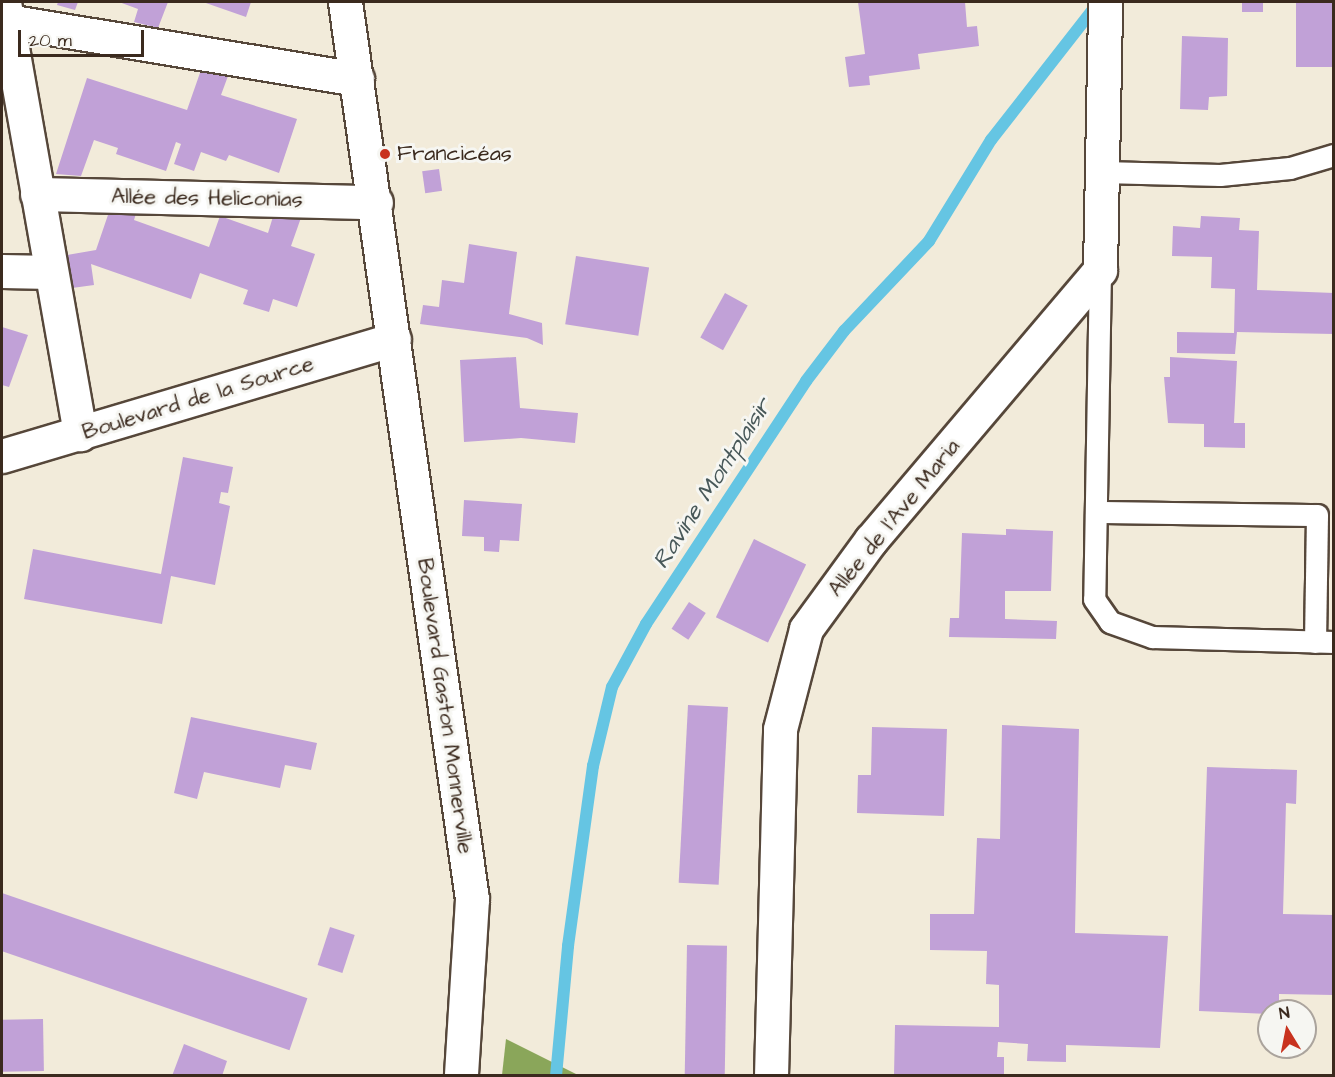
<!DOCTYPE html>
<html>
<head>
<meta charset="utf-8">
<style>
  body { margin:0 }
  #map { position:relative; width:1335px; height:1077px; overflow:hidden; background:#f2ebda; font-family:"Architects Daughter",sans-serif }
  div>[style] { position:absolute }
  .forest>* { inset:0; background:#8aa65a }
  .stream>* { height:12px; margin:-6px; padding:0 6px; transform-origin:6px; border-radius:6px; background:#65c5e3 }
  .building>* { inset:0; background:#c1a1d7; transform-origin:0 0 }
  .roads { filter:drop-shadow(2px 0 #56473a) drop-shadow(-2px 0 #56473a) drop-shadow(0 2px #56473a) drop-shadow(0 -2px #56473a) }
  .service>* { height:21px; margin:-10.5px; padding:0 10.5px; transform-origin:10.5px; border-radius:10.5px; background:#fff }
  .minor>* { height:33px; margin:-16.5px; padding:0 16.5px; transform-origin:16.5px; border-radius:16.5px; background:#fff }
  .tertiary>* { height:33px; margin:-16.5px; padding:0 16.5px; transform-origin:16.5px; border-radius:16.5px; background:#fff }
  .dots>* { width:16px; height:16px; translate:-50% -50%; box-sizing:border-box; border:3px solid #f6f6f2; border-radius:50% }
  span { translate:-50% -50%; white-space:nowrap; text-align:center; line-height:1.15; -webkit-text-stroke:6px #f6f6f2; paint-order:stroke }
  .poi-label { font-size:22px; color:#3b2a1e }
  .left { translate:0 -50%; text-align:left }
  .street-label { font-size:22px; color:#3b2a1e }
  .water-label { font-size:24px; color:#485859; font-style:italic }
  .frame { position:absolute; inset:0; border:3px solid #3b2a1e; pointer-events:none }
  .north { position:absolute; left:1257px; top:999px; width:60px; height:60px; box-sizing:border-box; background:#f6f6f2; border:2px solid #aba49d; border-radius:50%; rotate:350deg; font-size:16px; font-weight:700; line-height:24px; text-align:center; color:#3b2a1e }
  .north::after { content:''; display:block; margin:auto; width:21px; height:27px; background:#c8321e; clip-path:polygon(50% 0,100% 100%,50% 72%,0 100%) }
  .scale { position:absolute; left:18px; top:30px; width:126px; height:27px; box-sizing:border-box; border:3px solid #3b2a1e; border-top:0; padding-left:8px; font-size:18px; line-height:21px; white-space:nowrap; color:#3b2a1e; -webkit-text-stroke:4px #f6f6f2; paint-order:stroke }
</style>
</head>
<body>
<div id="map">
  <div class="forest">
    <div style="clip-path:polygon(506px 1039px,578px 1075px,502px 1075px)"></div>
  </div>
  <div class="stream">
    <div style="left:556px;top:1076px;width:131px;rotate:-84.7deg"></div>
    <div style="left:568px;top:946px;width:182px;rotate:-82.1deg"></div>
    <div style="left:593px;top:766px;width:81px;rotate:-76.5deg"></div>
    <div style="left:612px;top:687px;width:72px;rotate:-61.6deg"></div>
    <div style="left:646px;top:624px;width:291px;rotate:-56.6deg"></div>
    <div style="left:806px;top:381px;width:63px;rotate:-52.8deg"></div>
    <div style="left:844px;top:331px;width:124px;rotate:-46.6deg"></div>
    <div style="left:929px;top:241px;width:119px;rotate:-58.5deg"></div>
    <div style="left:991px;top:140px;width:174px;rotate:-52deg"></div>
  </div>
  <div class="building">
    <div style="clip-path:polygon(58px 2px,78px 2px,75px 10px,57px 5px)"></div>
    <div style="clip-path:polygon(119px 2px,168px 2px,158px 28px,134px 22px,138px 9px)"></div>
    <div style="clip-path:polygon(203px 2px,251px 2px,246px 17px)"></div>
    <div style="clip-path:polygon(858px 2px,965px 2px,967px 27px,977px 26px,979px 46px,918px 54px,920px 69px,869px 76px,870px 85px,849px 87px,845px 57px,865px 54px)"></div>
    <div style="left:1242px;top:2px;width:21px;height:10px"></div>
    <div style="left:1296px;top:2px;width:38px;height:65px"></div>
    <div style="clip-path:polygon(1182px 36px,1228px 38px,1227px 96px,1209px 97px,1208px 110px,1180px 109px)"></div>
    <div style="clip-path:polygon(201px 70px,228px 76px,221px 95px,297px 119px,279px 173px,229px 155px,226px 161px,201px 152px,194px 171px,174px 164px,181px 144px,176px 142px,166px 171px,116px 154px,118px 148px,94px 140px,81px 176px,56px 174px,87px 78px,187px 110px)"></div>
    <div style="left:439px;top:169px;width:22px;height:17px;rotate:82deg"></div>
    <div style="clip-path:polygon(139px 204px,134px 220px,209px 247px,220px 216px,268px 233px,275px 210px,303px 212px,291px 246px,315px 254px,297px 307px,273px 299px,269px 312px,243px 304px,248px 290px,200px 273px,191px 299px,91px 264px,94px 285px,72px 288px,67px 255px,96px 250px,109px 212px)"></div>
    <div style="clip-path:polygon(1201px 216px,1240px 218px,1239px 230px,1259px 231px,1257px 290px,1334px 293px,1334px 334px,1237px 332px,1235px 354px,1177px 353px,1177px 332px,1234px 333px,1235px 289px,1211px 288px,1212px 257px,1172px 256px,1173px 226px,1200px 228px)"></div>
    <div style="clip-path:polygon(469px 244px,517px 252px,509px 314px,542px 323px,543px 345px,527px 338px,420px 324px,423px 305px,439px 307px,442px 280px,464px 283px)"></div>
    <div style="left:576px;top:256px;width:74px;height:69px;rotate:9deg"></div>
    <div style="left:725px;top:293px;width:26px;height:51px;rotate:29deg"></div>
    <div style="clip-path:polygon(2px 327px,28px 335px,9px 387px,2px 385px)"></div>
    <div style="clip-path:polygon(516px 357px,520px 408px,578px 413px,575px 443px,521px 438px,464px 442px,460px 360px)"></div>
    <div style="clip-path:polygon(1170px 357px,1237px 361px,1234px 423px,1245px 423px,1245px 448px,1204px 447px,1204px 424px,1168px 423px,1164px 377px,1170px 377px)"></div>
    <div style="clip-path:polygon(183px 457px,233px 467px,228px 493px,221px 492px,219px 503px,230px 506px,215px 585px,171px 576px,162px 624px,24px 599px,33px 549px,161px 574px)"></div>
    <div style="clip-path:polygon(464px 500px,522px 504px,519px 541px,500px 540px,499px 552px,484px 551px,484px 537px,462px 536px)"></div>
    <div style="clip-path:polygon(1006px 529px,1053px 531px,1051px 591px,1005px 591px,1005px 619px,1057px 621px,1056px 639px,949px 637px,950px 618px,959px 618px,962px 533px,1006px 535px)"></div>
    <div style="left:754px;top:539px;width:58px;height:87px;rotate:26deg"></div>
    <div style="left:689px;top:602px;width:20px;height:32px;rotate:33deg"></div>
    <div style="left:688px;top:705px;width:40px;height:178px;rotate:3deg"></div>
    <div style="clip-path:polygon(191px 717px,317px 743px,311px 770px,285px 765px,280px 788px,204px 772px,197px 799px,174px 793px)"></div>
    <div style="clip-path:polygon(1002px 725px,1079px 729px,1075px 933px,1168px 936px,1160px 1048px,1066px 1045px,1066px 1062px,1027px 1061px,1028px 1044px,998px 1042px,997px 1057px,1004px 1057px,1004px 1076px,894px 1076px,895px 1025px,999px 1027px,999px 985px,986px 984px,987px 951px,930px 950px,930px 914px,974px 914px,977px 838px,1000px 839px)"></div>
    <div style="clip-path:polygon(872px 727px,947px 729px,944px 816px,857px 813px,858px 775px,871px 775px)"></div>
    <div style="clip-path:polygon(1207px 767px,1297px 770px,1296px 804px,1286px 803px,1283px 914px,1334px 915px,1334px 995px,1279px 994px,1279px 1011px,1269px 1011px,1269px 1014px,1199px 1011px)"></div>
    <div style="left:2px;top:893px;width:323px;height:55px;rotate:19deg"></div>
    <div style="left:330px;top:927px;width:26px;height:40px;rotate:18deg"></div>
    <div style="left:687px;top:945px;width:40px;height:131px;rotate:1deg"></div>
    <div style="left:43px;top:1019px;width:52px;height:41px;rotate:89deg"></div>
    <div style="clip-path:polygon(184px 1044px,227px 1061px,222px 1076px,172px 1076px)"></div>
  </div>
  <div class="roads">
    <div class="service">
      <div style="left:1102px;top:172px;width:118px;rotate:1.5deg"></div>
      <div style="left:1220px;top:175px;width:70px;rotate:-5.7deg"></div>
      <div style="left:1290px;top:168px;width:46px;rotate:-16.5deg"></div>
      <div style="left:1100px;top:270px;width:329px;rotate:91deg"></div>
      <div style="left:1094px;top:599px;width:28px;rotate:55deg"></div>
      <div style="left:1110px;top:622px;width:45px;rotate:19.7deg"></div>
      <div style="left:1152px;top:637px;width:182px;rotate:1.6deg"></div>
      <div style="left:1096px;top:512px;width:221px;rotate:0.8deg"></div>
      <div style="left:1317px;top:515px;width:127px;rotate:90.9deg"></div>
    </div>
    <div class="minor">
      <div style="left:4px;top:2px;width:439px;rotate:80deg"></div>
      <div style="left:7px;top:21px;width:355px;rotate:9.4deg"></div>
      <div style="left:37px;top:194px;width:339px;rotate:1.4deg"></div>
      <div style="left:2px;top:271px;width:49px;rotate:1.2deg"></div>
      <div style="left:771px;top:1076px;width:347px;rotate:-88.5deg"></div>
      <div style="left:780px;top:729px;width:103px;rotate:-75.4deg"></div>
      <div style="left:806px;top:629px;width:110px;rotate:-53.9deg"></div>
      <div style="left:871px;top:540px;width:354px;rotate:-49.7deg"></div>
      <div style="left:1100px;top:270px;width:268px;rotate:-88.9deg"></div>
    </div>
    <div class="tertiary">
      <div style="left:345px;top:2px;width:906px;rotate:81.94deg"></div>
      <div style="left:472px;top:899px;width:177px;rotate:93.6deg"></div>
      <div style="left:2px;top:456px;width:409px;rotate:-16.6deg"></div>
    </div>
  </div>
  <div class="dots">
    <div style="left:385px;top:154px;background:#c8321e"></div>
  </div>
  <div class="poi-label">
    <span class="left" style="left:397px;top:154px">Francicéas</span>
  </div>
  <div class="street-label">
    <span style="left:207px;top:198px;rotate:1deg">Allée des Heliconias</span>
    <span style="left:198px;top:398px;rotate:-17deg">Boulevard de la Source</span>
    <span style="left:894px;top:518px;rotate:-51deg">Allée de l'Ave Maria</span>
    <span style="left:445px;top:706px;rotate:82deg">Boulevard Gaston Monnerville</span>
  </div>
  <div class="water-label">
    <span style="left:713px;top:484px;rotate:-57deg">Ravine Montplaisir</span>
  </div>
  <div class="frame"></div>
  <div class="north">N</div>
  <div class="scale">20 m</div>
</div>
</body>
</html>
